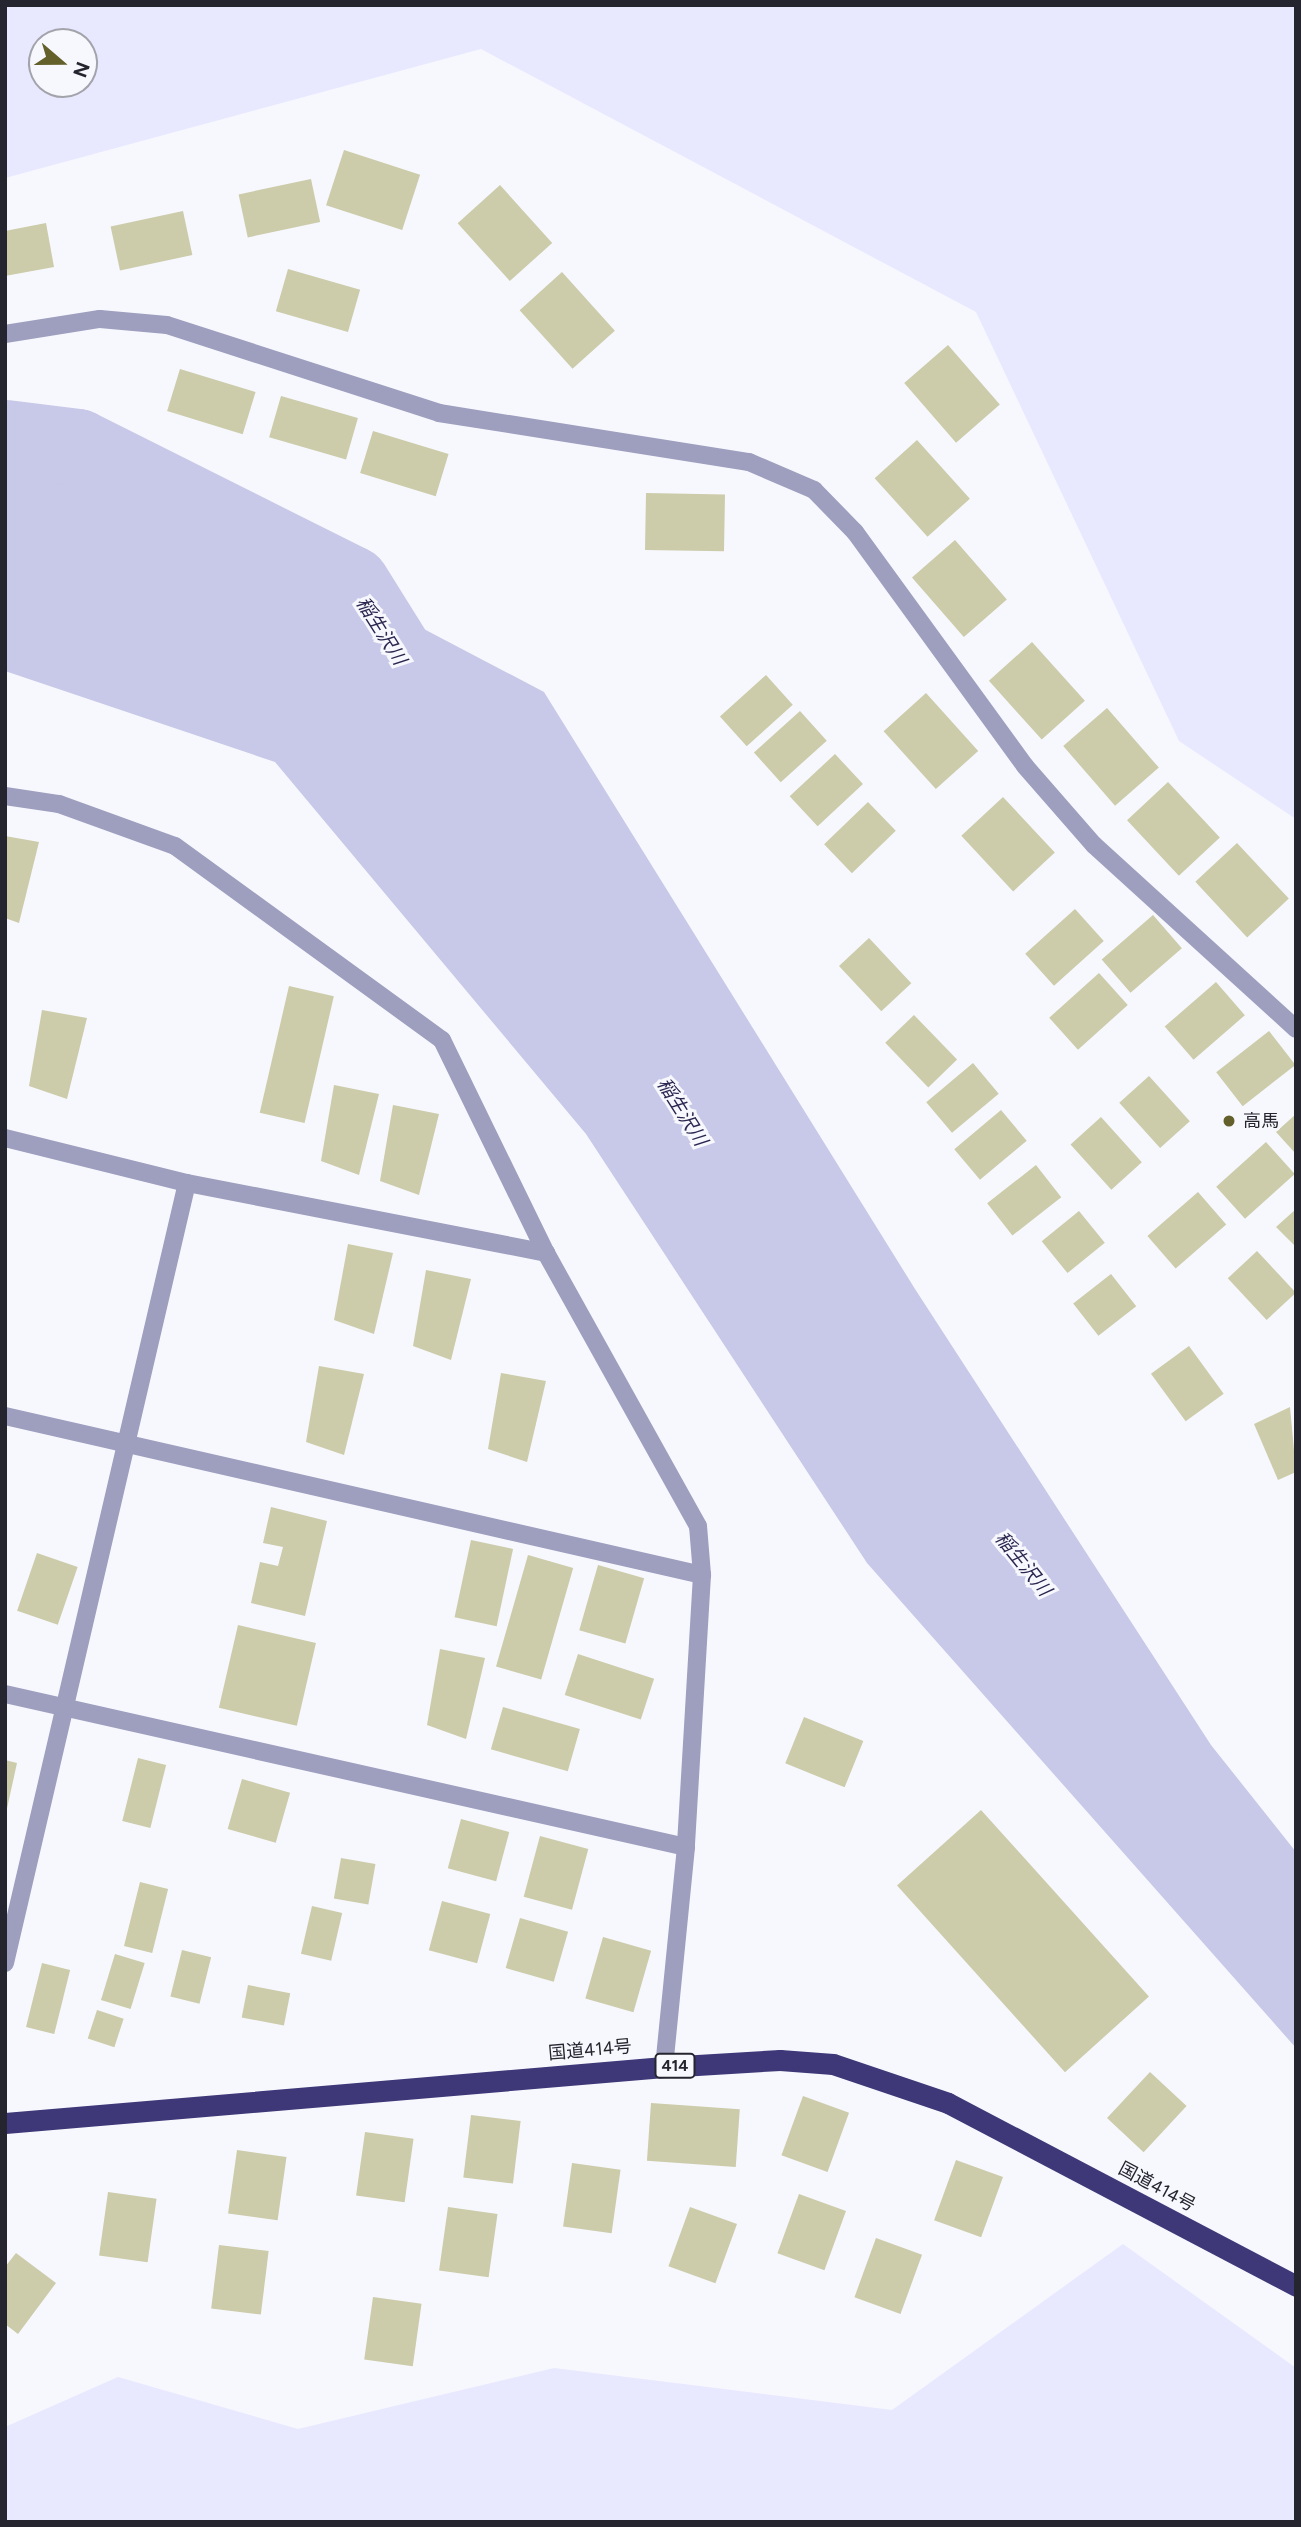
<!DOCTYPE html>
<html>
<head>
<meta charset="utf-8">
<style>
  body { margin:0 }
  #map { position:relative; width:1301px; height:2527px; overflow:hidden; background:#f7f8fd; font-family:Figtree,"Noto Sans JP",sans-serif }
  div>[style] { position:absolute }
  .green>* { inset:0; background:#e8e8ff }
  .water>* { inset:0; background:#c8c8e8 }
  .river>* { height:77px; margin:-38.5px; padding:0 38.5px; transform-origin:38.5px; border-radius:38.5px; background:#c8c8e8 }
  .building>* { inset:0; background:#cccbaa; transform-origin:0 0 }
  .minor>* { height:18px; margin:-9px; padding:0 9px; transform-origin:9px; border-radius:9px; background:#9e9ebf }
  .highway>* { height:21px; margin:-10.5px; padding:0 10.5px; transform-origin:10.5px; border-radius:10.5px; background:#3e3878 }
  .dots>* { width:19px; height:19px; translate:-50% -50%; box-sizing:border-box; border:4px solid #f7f8fd; border-radius:50% }
  span { translate:-50% -50%; white-space:nowrap; text-align:center; line-height:1.15; -webkit-text-stroke:6px #f7f8fd; paint-order:stroke }
  .shield-label span { padding:2px 5px; background:#f7f8fd; border:2px solid; border-radius:5px; -webkit-text-stroke-width:0 }
  .shield-label { font-size:16px; color:#25252f; font-weight:700 }
  .poi-label { font-size:18px; color:#25252f }
  .left { translate:0 -50%; text-align:left }
  .street-label { font-size:18px; color:#25252f }
  .water-label { font-size:19px; color:#2a2650; font-style:italic }
  .frame { position:absolute; inset:0; border:7px solid #25252f; pointer-events:none }
  .north { position:absolute; left:28px; top:28px; width:70px; height:70px; box-sizing:border-box; background:#f7f8fd; border:2px solid #a3a4ab; border-radius:50%; rotate:110deg; font-size:19px; font-weight:700; line-height:28px; text-align:center; color:#25252f }
  .north::after { content:''; display:block; margin:auto; width:24px; height:32px; background:#63602c; clip-path:polygon(50% 0,100% 100%,50% 72%,0 100%) }
</style>
</head>
<body>
<div id="map">
  <div class="green">
    <div style="clip-path:polygon(evenodd,5px 5px,1296px 5px,1296px 819px,1179px 741px,976px 312px,481px 49px,5px 178px,5px 5px,42px 42px,84px 42px,84px 84px,42px 84px,42px 42px)"></div>
    <div style="clip-path:polygon(1123px 2244px,1296px 2368px,1296px 2522px,5px 2522px,5px 2427px,118px 2377px,298px 2429px,554px 2368px,892px 2410px)"></div>
  </div>
  <div class="water">
    <div style="clip-path:polygon(5px 442px,77px 447px,544px 692px,915px 1289px,1211px 1745px,1296px 1852px,1296px 2048px,867px 1563px,586px 1134px,275px 762px,5px 671px)"></div>
  </div>
  <div class="river">
    <div style="left:5px;top:438px;width:73px;rotate:7.1deg"></div>
    <div style="left:77px;top:447px;width:306px;rotate:26.6deg"></div>
    <div style="left:351px;top:584px;width:119px;rotate:58deg"></div>
  </div>
  <div class="building">
    <div style="left:344px;top:150px;width:80px;height:58px;rotate:18deg"></div>
    <div style="left:311px;top:179px;width:44px;height:74px;rotate:78deg"></div>
    <div style="left:500px;top:185px;width:78px;height:57px;rotate:48deg"></div>
    <div style="left:183px;top:211px;width:45px;height:74px;rotate:78deg"></div>
    <div style="clip-path:polygon(46px 223px,54px 267px,5px 276px,5px 231px)"></div>
    <div style="left:288px;top:269px;width:75px;height:44px;rotate:16deg"></div>
    <div style="left:562px;top:272px;width:79px;height:57px;rotate:48deg"></div>
    <div style="left:948px;top:345px;width:79px;height:58px;rotate:49deg"></div>
    <div style="left:180px;top:369px;width:79px;height:44px;rotate:17deg"></div>
    <div style="left:281px;top:396px;width:80px;height:43px;rotate:16deg"></div>
    <div style="left:373px;top:431px;width:79px;height:44px;rotate:17deg"></div>
    <div style="left:917px;top:440px;width:79px;height:57px;rotate:48deg"></div>
    <div style="left:646px;top:493px;width:79px;height:57px;rotate:1deg"></div>
    <div style="left:955px;top:540px;width:79px;height:57px;rotate:49deg"></div>
    <div style="left:1032px;top:642px;width:79px;height:58px;rotate:48deg"></div>
    <div style="left:766px;top:675px;width:40px;height:62px;rotate:48deg"></div>
    <div style="left:926px;top:693px;width:78px;height:57px;rotate:48deg"></div>
    <div style="left:1107px;top:708px;width:79px;height:58px;rotate:49deg"></div>
    <div style="left:800px;top:711px;width:40px;height:62px;rotate:48deg"></div>
    <div style="left:835px;top:754px;width:41px;height:62px;rotate:47deg"></div>
    <div style="left:1168px;top:782px;width:76px;height:56px;rotate:47deg"></div>
    <div style="left:1003px;top:797px;width:76px;height:57px;rotate:47deg"></div>
    <div style="left:868px;top:802px;width:40px;height:61px;rotate:46deg"></div>
    <div style="clip-path:polygon(5px 836px,39px 842px,19px 923px,5px 918px)"></div>
    <div style="left:1237px;top:843px;width:76px;height:57px;rotate:47deg"></div>
    <div style="left:1075px;top:909px;width:43px;height:67px;rotate:48deg"></div>
    <div style="left:1153px;top:915px;width:44px;height:68px;rotate:49deg"></div>
    <div style="left:869px;top:938px;width:62px;height:41px;rotate:47deg"></div>
    <div style="left:1099px;top:973px;width:43px;height:67px;rotate:48deg"></div>
    <div style="left:1216px;top:982px;width:44px;height:68px;rotate:49deg"></div>
    <div style="left:289px;top:986px;width:46px;height:130px;rotate:13deg"></div>
    <div style="clip-path:polygon(42px 1010px,87px 1018px,67px 1099px,29px 1086px)"></div>
    <div style="left:914px;top:1015px;width:62px;height:40px;rotate:46deg"></div>
    <div style="left:1269px;top:1031px;width:43px;height:67px;rotate:52deg"></div>
    <div style="left:973px;top:1063px;width:40px;height:61px;rotate:50deg"></div>
    <div style="left:1149px;top:1076px;width:61px;height:40px;rotate:48deg"></div>
    <div style="clip-path:polygon(334px 1085px,379px 1094px,359px 1175px,321px 1161px)"></div>
    <div style="clip-path:polygon(393px 1105px,439px 1114px,419px 1195px,380px 1181px)"></div>
    <div style="left:1001px;top:1110px;width:40px;height:61px;rotate:50deg"></div>
    <div style="clip-path:polygon(1296px 1114px,1296px 1154px,1276px 1132px)"></div>
    <div style="left:1101px;top:1117px;width:61px;height:41px;rotate:48deg"></div>
    <div style="left:1266px;top:1142px;width:43px;height:67px;rotate:48deg"></div>
    <div style="left:1036px;top:1165px;width:41px;height:62px;rotate:52deg"></div>
    <div style="left:1198px;top:1192px;width:43px;height:67px;rotate:49deg"></div>
    <div style="clip-path:polygon(1296px 1209px,1296px 1247px,1276px 1227px)"></div>
    <div style="left:1079px;top:1211px;width:41px;height:48px;rotate:51deg"></div>
    <div style="clip-path:polygon(348px 1244px,393px 1253px,374px 1334px,334px 1320px)"></div>
    <div style="left:1257px;top:1251px;width:57px;height:40px;rotate:47deg"></div>
    <div style="clip-path:polygon(426px 1270px,471px 1279px,451px 1360px,413px 1346px)"></div>
    <div style="left:1111px;top:1274px;width:41px;height:48px;rotate:52deg"></div>
    <div style="left:1189px;top:1346px;width:59px;height:47px;rotate:54deg"></div>
    <div style="clip-path:polygon(319px 1366px,364px 1374px,344px 1455px,306px 1442px)"></div>
    <div style="clip-path:polygon(501px 1373px,546px 1381px,527px 1462px,488px 1449px)"></div>
    <div style="clip-path:polygon(1290px 1407px,1296px 1472px,1278px 1480px,1254px 1424px)"></div>
    <div style="clip-path:polygon(271px 1507px,327px 1521px,305px 1616px,251px 1603px,260px 1562px,278px 1566px,283px 1547px,263px 1543px)"></div>
    <div style="left:471px;top:1540px;width:43px;height:79px;rotate:12deg"></div>
    <div style="left:37px;top:1553px;width:43px;height:61px;rotate:19deg"></div>
    <div style="left:528px;top:1555px;width:47px;height:116px;rotate:16deg"></div>
    <div style="left:598px;top:1565px;width:48px;height:68px;rotate:16deg"></div>
    <div style="left:238px;top:1625px;width:80px;height:85px;rotate:13deg"></div>
    <div style="clip-path:polygon(440px 1649px,485px 1658px,466px 1739px,427px 1725px)"></div>
    <div style="left:578px;top:1654px;width:80px;height:43px;rotate:18deg"></div>
    <div style="left:503px;top:1707px;width:80px;height:44px;rotate:16deg"></div>
    <div style="left:804px;top:1717px;width:64px;height:50px;rotate:22deg"></div>
    <div style="left:138px;top:1758px;width:29px;height:65px;rotate:14deg"></div>
    <div style="clip-path:polygon(5px 1760px,17px 1763px,6px 1813px,5px 1813px)"></div>
    <div style="left:242px;top:1779px;width:50px;height:52px;rotate:16deg"></div>
    <div style="left:981px;top:1810px;width:251px;height:113px;rotate:48deg"></div>
    <div style="left:461px;top:1819px;width:50px;height:51px;rotate:15deg"></div>
    <div style="left:540px;top:1836px;width:50px;height:63px;rotate:15deg"></div>
    <div style="left:341px;top:1858px;width:35px;height:41px;rotate:10deg"></div>
    <div style="left:140px;top:1882px;width:29px;height:66px;rotate:14deg"></div>
    <div style="left:442px;top:1901px;width:50px;height:51px;rotate:15deg"></div>
    <div style="left:312px;top:1906px;width:31px;height:49px;rotate:13deg"></div>
    <div style="left:520px;top:1918px;width:50px;height:52px;rotate:16deg"></div>
    <div style="left:603px;top:1937px;width:50px;height:64px;rotate:16deg"></div>
    <div style="left:182px;top:1950px;width:30px;height:48px;rotate:14deg"></div>
    <div style="left:115px;top:1954px;width:31px;height:48px;rotate:17deg"></div>
    <div style="left:42px;top:1963px;width:29px;height:66px;rotate:14deg"></div>
    <div style="left:248px;top:1985px;width:43px;height:33px;rotate:11deg"></div>
    <div style="left:97px;top:2010px;width:28px;height:30px;rotate:18deg"></div>
    <div style="left:1150px;top:2072px;width:50px;height:63px;rotate:43deg"></div>
    <div style="left:803px;top:2096px;width:49px;height:63px;rotate:20deg"></div>
    <div style="left:651px;top:2103px;width:89px;height:58px;rotate:4deg"></div>
    <div style="left:471px;top:2115px;width:50px;height:63px;rotate:7deg"></div>
    <div style="left:365px;top:2132px;width:49px;height:64px;rotate:8deg"></div>
    <div style="left:237px;top:2150px;width:50px;height:64px;rotate:8deg"></div>
    <div style="left:956px;top:2160px;width:50px;height:64px;rotate:20deg"></div>
    <div style="left:572px;top:2163px;width:49px;height:64px;rotate:8deg"></div>
    <div style="left:108px;top:2192px;width:49px;height:64px;rotate:8deg"></div>
    <div style="left:799px;top:2194px;width:50px;height:63px;rotate:20deg"></div>
    <div style="left:448px;top:2207px;width:50px;height:64px;rotate:8deg"></div>
    <div style="left:690px;top:2207px;width:50px;height:63px;rotate:20deg"></div>
    <div style="left:876px;top:2238px;width:49px;height:63px;rotate:20deg"></div>
    <div style="left:219px;top:2245px;width:50px;height:64px;rotate:7deg"></div>
    <div style="clip-path:polygon(16px 2253px,56px 2283px,18px 2334px,5px 2324px,5px 2267px)"></div>
    <div style="left:373px;top:2297px;width:49px;height:63px;rotate:8deg"></div>
  </div>
  <div class="minor">
    <div style="left:5px;top:334px;width:96px;rotate:-9deg"></div>
    <div style="left:100px;top:319px;width:67px;rotate:5.1deg"></div>
    <div style="left:167px;top:325px;width:286px;rotate:17.9deg"></div>
    <div style="left:439px;top:413px;width:314px;rotate:9deg"></div>
    <div style="left:749px;top:462px;width:71px;rotate:23.3deg"></div>
    <div style="left:814px;top:490px;width:59px;rotate:45.7deg"></div>
    <div style="left:855px;top:532px;width:289px;rotate:54deg"></div>
    <div style="left:1025px;top:766px;width:105px;rotate:48.9deg"></div>
    <div style="left:1094px;top:845px;width:273px;rotate:42.3deg"></div>
    <div style="left:5px;top:796px;width:55px;rotate:8.4deg"></div>
    <div style="left:59px;top:804px;width:123px;rotate:19.9deg"></div>
    <div style="left:175px;top:846px;width:330px;rotate:36deg"></div>
    <div style="left:442px;top:1040px;width:237px;rotate:64deg"></div>
    <div style="left:546px;top:1253px;width:312px;rotate:60.9deg"></div>
    <div style="left:698px;top:1526px;width:49px;rotate:85.3deg"></div>
    <div style="left:702px;top:1575px;width:272px;rotate:93.4deg"></div>
    <div style="left:686px;top:1847px;width:221px;rotate:95.7deg"></div>
    <div style="left:5px;top:1138px;width:187px;rotate:13.9deg"></div>
    <div style="left:187px;top:1183px;width:366px;rotate:11deg"></div>
    <div style="left:5px;top:1416px;width:715px;rotate:12.85deg"></div>
    <div style="left:5px;top:1694px;width:698px;rotate:12.66deg"></div>
    <div style="left:5px;top:1963px;width:801px;rotate:-76.87deg"></div>
  </div>
  <div class="highway">
    <div style="left:5px;top:2123px;width:661px;rotate:-4.86deg"></div>
    <div style="left:664px;top:2067px;width:116px;rotate:-3.5deg"></div>
    <div style="left:780px;top:2060px;width:53px;rotate:4.3deg"></div>
    <div style="left:833px;top:2064px;width:121px;rotate:18.7deg"></div>
    <div style="left:948px;top:2103px;width:393px;rotate:27.7deg"></div>
  </div>
  <div class="dots">
    <div style="left:1229px;top:1121px;background:#63602c"></div>
  </div>
  <div class="shield-label">
    <span style="left:675px;top:2066px">414</span>
  </div>
  <div class="poi-label">
    <span class="left" style="left:1243px;top:1121px">高馬</span>
  </div>
  <div class="street-label">
    <span style="left:590px;top:2050px;rotate:-5deg">国道414号</span>
    <span style="left:1157px;top:2187px;rotate:28deg">国道414号</span>
  </div>
  <div class="water-label">
    <span style="left:381px;top:631px;rotate:58deg">稲生沢川</span>
    <span style="left:682px;top:1112px;rotate:58deg">稲生沢川</span>
    <span style="left:1023px;top:1564px;rotate:51deg">稲生沢川</span>
  </div>
  <div class="frame"></div>
  <div class="north">N</div>
</div>
</body>
</html>
